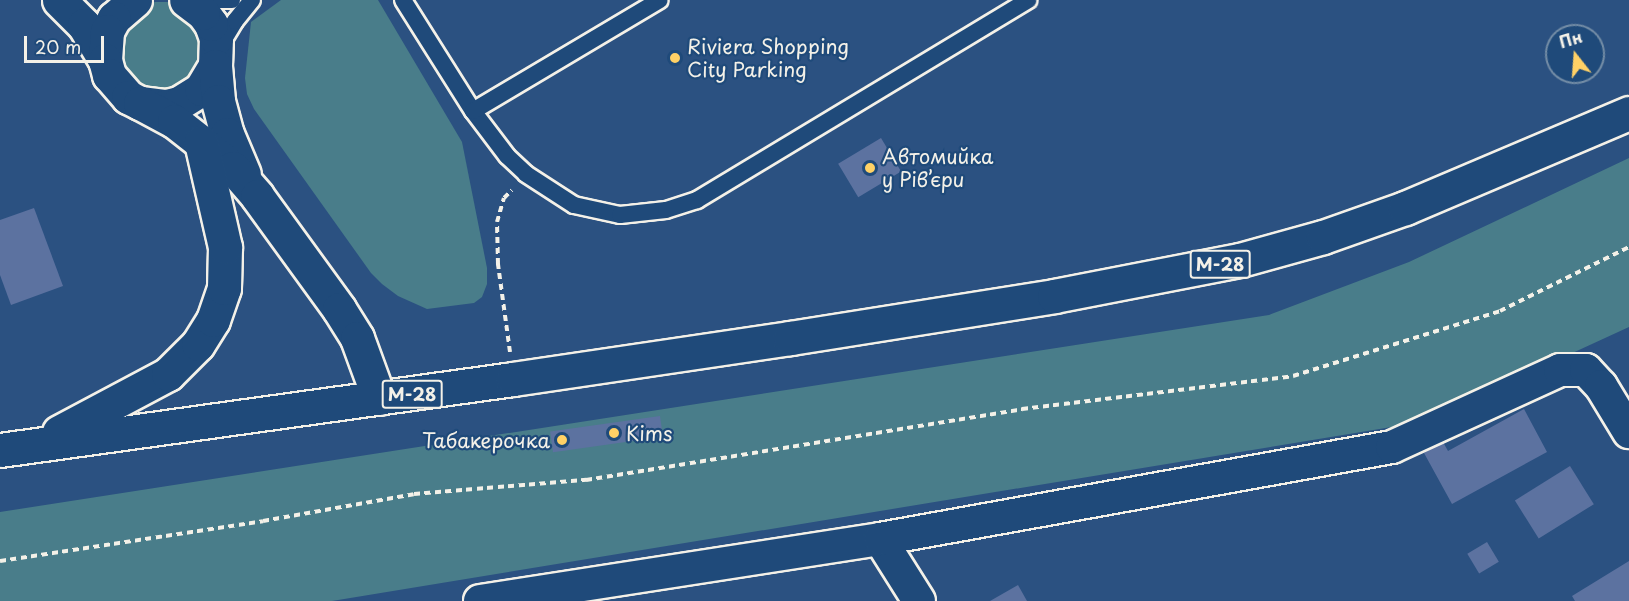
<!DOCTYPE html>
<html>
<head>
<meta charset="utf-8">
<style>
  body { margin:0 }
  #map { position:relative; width:1629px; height:601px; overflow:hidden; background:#2b5181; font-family:"Playpen Sans",sans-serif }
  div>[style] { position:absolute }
  .green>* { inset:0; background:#497d8a }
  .building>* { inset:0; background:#5c72a0; transform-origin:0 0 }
  .path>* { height:4px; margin-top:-2px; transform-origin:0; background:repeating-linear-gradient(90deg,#f4f1e8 0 6px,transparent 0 10.5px) }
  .roads { filter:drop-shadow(2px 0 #f4f1e8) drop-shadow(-2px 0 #f4f1e8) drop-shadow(0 2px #f4f1e8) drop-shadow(0 -2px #f4f1e8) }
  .lane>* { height:16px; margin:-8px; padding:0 8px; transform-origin:8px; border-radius:8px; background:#1f4a7a }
  .street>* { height:32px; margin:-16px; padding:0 16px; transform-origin:16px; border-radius:16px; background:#1f4a7a }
  .primary>* { height:33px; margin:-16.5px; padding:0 16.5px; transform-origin:16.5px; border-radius:16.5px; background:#1f4a7a }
  .highway>* { height:33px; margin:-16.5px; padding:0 16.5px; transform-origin:16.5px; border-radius:16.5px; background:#1f4a7a }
  .dots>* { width:16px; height:16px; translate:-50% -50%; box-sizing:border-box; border:3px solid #1f4a7a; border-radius:50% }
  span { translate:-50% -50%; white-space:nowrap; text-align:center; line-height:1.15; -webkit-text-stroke:4.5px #1f4a7a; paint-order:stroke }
  .shield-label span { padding:2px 4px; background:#1f4a7a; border:2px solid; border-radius:4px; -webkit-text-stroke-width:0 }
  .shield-label { font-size:18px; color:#f4f1e8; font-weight:700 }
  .poi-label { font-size:20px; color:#f4f1e8 }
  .left { translate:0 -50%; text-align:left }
  .right { translate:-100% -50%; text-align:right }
  .north { position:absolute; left:1545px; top:24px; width:60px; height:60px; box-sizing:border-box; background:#1f4a7a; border:2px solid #748da6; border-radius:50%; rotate:343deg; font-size:16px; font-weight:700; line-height:24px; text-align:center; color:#f4f1e8 }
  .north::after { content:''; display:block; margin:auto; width:21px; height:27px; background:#ffd166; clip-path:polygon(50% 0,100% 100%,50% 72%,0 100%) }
  .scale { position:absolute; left:24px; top:36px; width:80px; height:27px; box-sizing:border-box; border:3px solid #f4f1e8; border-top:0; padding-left:8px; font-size:18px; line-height:21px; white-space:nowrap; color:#f4f1e8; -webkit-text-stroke:4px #1f4a7a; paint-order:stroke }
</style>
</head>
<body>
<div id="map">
  <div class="green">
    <div style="clip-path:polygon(281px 0,378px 0,462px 142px,487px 268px,487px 284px,482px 297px,474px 303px,427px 309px,398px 296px,382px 284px,371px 273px,254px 109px,247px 94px,245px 78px,251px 22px)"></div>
    <div style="clip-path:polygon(155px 2px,172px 2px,199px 19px,200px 79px,157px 98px,120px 73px,118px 29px,140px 7px)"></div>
    <div style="clip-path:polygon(1629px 158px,1629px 327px,1422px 422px,332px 601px,0 601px,0 512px,1269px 315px,1409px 262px)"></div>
  </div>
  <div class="building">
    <div style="left:881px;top:138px;width:39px;height:50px;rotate:59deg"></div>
    <div style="clip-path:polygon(34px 208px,63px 286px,11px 305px,0 275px,0 220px)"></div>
    <div style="clip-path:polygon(1524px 409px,1547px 452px,1452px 504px,1424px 453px,1443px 442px,1448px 451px)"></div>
    <div style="left:660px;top:416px;width:21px;height:111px;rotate:82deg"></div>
    <div style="left:1570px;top:466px;width:45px;height:65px;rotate:58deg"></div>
    <div style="left:1487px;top:542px;width:23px;height:23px;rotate:59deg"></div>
    <div style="clip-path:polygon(1629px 561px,1629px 601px,1575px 601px,1572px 596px)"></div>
    <div style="clip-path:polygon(1018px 585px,1027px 601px,990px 601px)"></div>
  </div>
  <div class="path">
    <div style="left:510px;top:352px;width:89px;rotate:-97.8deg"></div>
    <div style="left:498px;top:264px;width:42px;rotate:-91.4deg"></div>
    <div style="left:497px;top:222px;width:25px;rotate:-74deg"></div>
    <div style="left:504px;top:198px;width:11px;rotate:-45deg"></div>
    <div style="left:0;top:561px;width:266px;rotate:-8.6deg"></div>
    <div style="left:263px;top:521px;width:153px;rotate:-10.1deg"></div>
    <div style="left:414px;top:494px;width:173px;rotate:-4.7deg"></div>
    <div style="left:586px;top:480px;width:442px;rotate:-9.2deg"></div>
    <div style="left:1022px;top:409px;width:273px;rotate:-6.9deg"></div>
    <div style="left:1293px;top:376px;width:217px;rotate:-17.4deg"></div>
    <div style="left:1500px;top:311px;width:144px;rotate:-26.4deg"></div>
  </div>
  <div class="roads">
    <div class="lane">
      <div style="left:196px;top:0;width:36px"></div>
      <div style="left:403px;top:0;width:131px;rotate:57.8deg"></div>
      <div style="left:473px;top:111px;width:56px;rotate:52.9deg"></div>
      <div style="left:507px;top:156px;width:26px;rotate:43deg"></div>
      <div style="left:526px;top:174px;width:57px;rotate:32.9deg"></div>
      <div style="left:574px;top:205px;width:47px;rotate:12.3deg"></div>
      <div style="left:620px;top:215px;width:46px;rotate:-6.2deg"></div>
      <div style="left:666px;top:210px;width:33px;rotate:-18deg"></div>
      <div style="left:697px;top:200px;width:387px;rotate:-31.1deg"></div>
      <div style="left:220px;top:46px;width:29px;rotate:-59deg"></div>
      <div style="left:235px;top:21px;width:27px;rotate:-51deg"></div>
      <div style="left:473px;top:111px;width:217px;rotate:-30.7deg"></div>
    </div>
    <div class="street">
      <div style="left:880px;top:539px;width:73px;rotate:57.8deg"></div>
      <div style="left:480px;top:601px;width:405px;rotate:-8.8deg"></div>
      <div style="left:880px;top:539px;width:520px;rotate:-10.19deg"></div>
      <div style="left:1392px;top:447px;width:185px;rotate:-24.6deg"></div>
      <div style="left:1560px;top:370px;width:26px"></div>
      <div style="left:1586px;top:370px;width:22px;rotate:47deg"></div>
      <div style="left:1601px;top:386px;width:54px;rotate:58.7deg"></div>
    </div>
    <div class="primary">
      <div style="left:59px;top:0;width:35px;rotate:45deg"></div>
      <div style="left:84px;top:25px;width:41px;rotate:59deg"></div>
      <div style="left:135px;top:0;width:28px;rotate:139deg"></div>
      <div style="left:114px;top:18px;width:15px;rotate:118deg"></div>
      <div style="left:107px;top:31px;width:29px;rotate:94deg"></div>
      <div style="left:105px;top:60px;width:16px;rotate:75deg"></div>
      <div style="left:109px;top:75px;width:29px;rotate:49deg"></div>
      <div style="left:128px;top:97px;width:13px;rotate:27deg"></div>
      <div style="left:140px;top:103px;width:26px;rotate:7deg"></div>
      <div style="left:166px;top:106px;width:13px;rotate:-13deg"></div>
      <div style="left:179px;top:103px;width:26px;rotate:-32deg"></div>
      <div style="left:201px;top:89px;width:27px;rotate:-59deg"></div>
      <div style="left:215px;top:66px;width:28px;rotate:-88deg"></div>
      <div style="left:216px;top:38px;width:15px;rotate:-110deg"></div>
      <div style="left:211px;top:24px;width:14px;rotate:-126deg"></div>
      <div style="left:203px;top:13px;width:21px;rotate:-143deg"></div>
      <div style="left:215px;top:66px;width:35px;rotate:85deg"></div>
      <div style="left:218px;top:101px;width:34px;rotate:75deg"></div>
      <div style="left:227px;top:134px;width:43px;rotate:67deg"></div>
      <div style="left:140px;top:103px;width:38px;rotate:28deg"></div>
      <div style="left:174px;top:121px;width:34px;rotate:38deg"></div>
      <div style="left:201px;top:142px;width:41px;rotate:39.1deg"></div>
      <div style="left:233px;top:168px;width:37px;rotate:49deg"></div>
      <div style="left:257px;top:196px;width:140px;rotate:54deg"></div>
      <div style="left:339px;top:309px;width:34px;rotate:58deg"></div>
      <div style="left:357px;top:338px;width:64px;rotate:69.9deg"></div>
    </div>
    <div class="highway">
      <div style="left:59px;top:432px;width:123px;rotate:-28deg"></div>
      <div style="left:168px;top:374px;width:42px;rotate:-45deg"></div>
      <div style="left:198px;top:344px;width:28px;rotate:-58deg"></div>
      <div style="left:213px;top:320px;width:34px;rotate:-71deg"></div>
      <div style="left:224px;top:288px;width:41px;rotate:-88.6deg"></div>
      <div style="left:225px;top:247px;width:108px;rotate:-102.9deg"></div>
      <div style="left:0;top:450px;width:518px;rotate:-7.88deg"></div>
      <div style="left:513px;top:379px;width:280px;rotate:-8.4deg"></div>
      <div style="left:790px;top:338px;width:267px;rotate:-9deg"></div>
      <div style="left:1054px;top:296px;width:189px;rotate:-11deg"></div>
      <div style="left:1240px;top:260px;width:86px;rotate:-15.5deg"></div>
      <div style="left:1323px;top:237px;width:87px;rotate:-19.5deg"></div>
      <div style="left:1405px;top:208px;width:243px;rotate:-23deg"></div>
    </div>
  </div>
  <div class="dots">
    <div style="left:675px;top:58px;background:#ffd166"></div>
    <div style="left:870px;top:168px;background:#ffd166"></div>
    <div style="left:614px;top:433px;background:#ffd166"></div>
    <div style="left:562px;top:440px;background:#ffd166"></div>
  </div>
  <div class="shield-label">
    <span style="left:1220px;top:264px">М-28</span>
    <span style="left:412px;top:394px">М-28</span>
  </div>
  <div class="poi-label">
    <span class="left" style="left:687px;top:58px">Riviera Shopping<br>City Parking</span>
    <span class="left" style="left:882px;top:168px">Автомийка<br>у Рівʼєри</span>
    <span class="left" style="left:626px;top:433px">Kims</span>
    <span class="right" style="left:550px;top:440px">Табакерочка</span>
  </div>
  <div class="north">Пн</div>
  <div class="scale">20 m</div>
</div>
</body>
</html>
